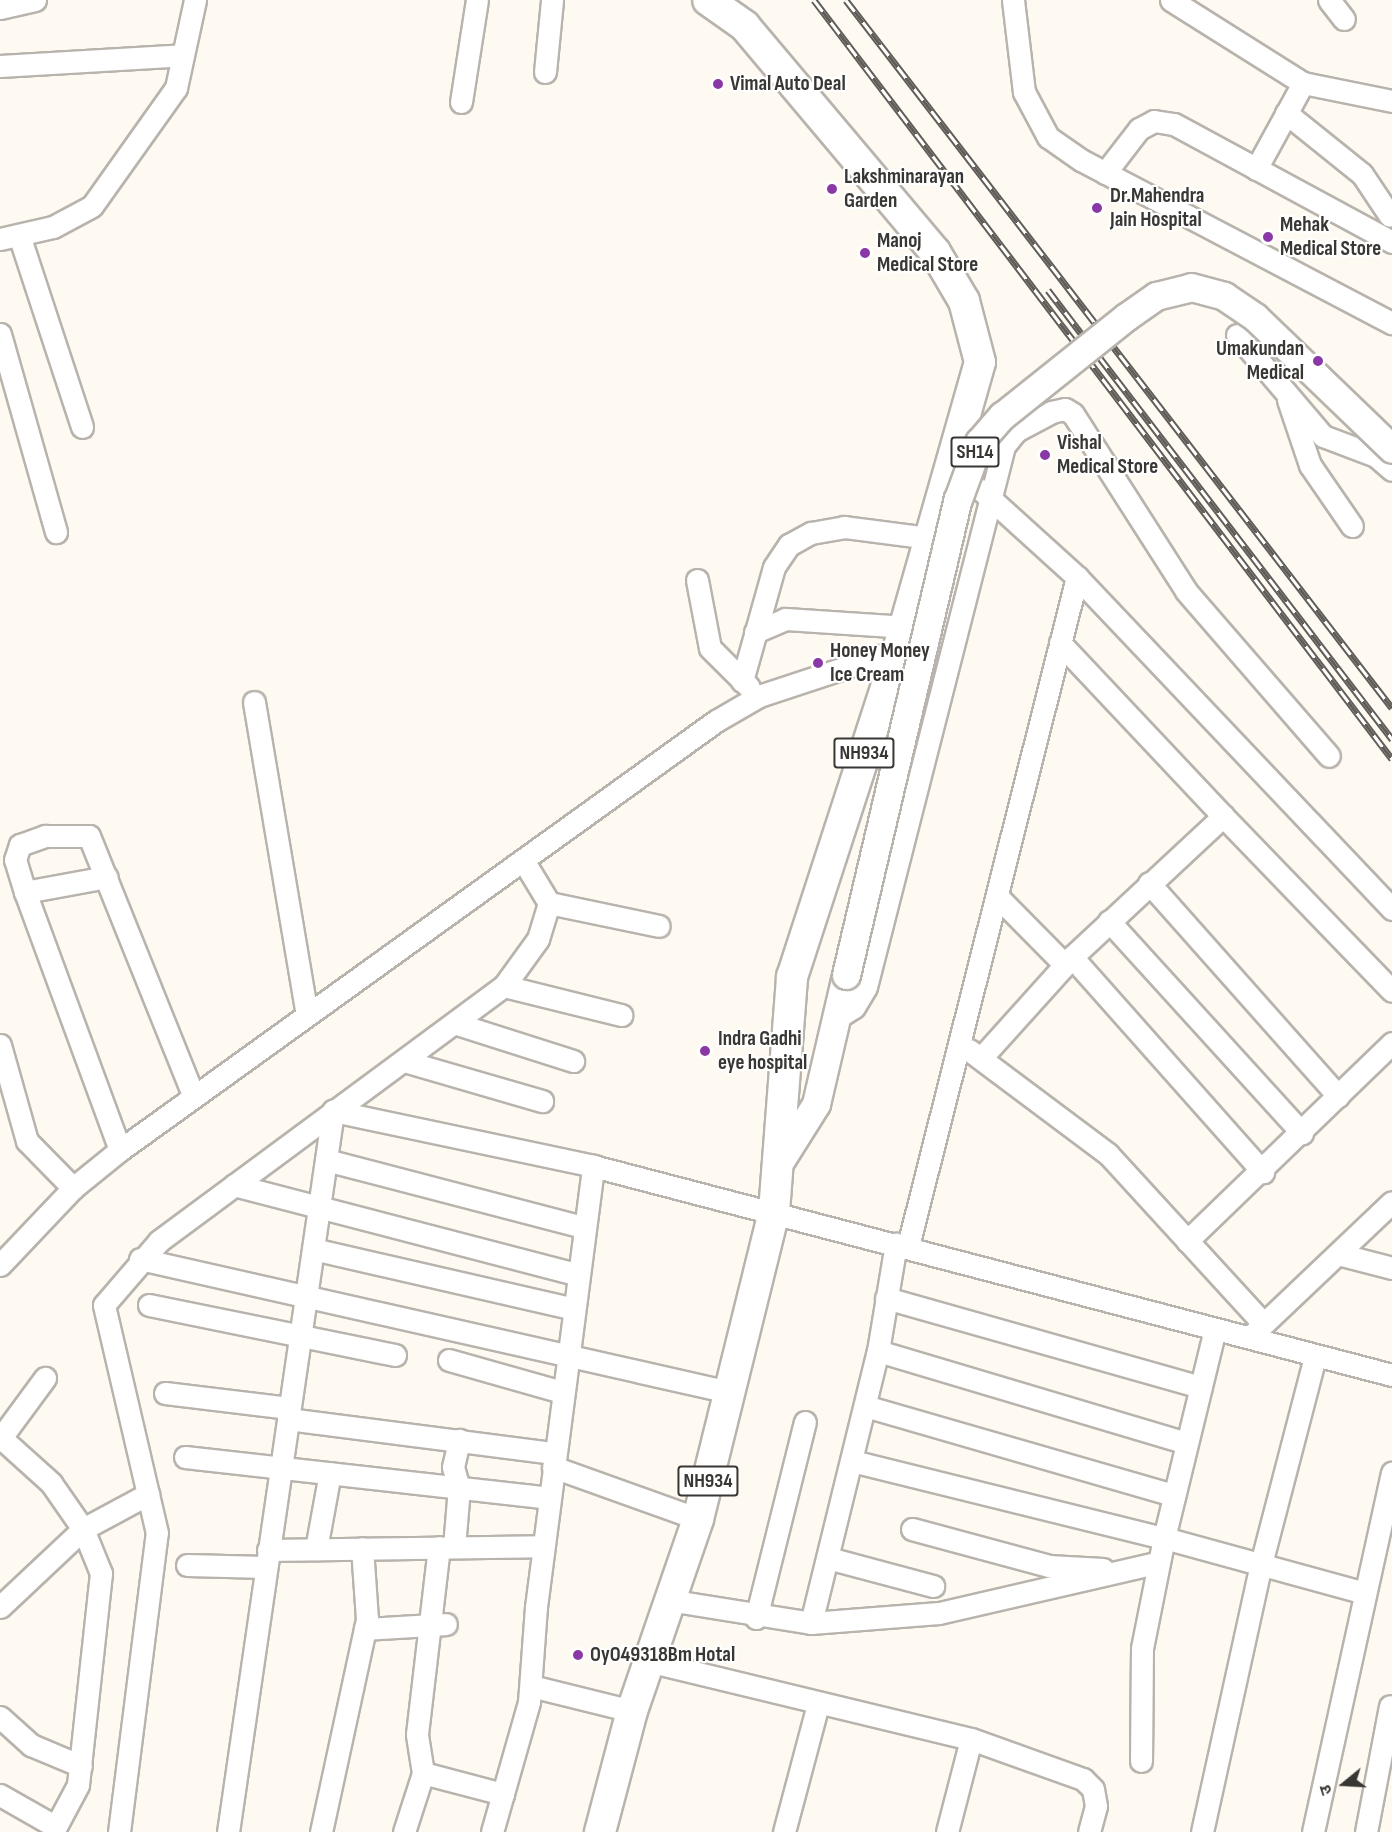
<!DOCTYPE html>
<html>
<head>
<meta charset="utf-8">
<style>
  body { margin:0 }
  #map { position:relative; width:1392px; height:1832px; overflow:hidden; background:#fef9f1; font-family:"Sofia Sans Condensed","Noto Sans Devanagari",sans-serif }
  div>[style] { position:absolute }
  .roads { filter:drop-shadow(2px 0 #b8b3ac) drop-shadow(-2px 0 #b8b3ac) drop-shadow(0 2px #b8b3ac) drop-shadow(0 -2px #b8b3ac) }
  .minor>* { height:21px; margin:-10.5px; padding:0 10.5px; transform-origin:10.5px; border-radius:10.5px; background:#fff }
  .major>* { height:27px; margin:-13.5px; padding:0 13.5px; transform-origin:13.5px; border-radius:13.5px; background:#fff }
  .highway>* { height:30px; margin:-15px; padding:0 15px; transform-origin:15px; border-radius:15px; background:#fff }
  .rail>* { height:7px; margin-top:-3.5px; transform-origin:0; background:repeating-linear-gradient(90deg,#fff 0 14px,#605d59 0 28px); box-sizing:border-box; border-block:2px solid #605d59 }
  .bridges { filter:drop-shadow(2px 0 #b8b3ac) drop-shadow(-2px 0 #b8b3ac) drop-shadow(0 2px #b8b3ac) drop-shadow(0 -2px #b8b3ac) }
  .major-bridge>* { height:27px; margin:-13.5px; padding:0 13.5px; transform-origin:13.5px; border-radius:13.5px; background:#fff }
  .dots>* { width:16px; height:16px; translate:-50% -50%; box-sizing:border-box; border:3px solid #fff; border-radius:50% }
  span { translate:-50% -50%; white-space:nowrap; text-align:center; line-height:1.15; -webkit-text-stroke:4.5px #fff; paint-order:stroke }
  .shield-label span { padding:2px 4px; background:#fff; border:2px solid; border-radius:4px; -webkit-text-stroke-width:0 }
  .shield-label { font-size:20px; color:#393734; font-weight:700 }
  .poi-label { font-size:21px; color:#393734; font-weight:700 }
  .left { translate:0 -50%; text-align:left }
  .right { translate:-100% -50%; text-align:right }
  .north { position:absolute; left:1314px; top:1754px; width:60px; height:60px; -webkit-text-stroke:4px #fff; paint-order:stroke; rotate:252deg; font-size:16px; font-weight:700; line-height:24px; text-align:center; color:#393734 }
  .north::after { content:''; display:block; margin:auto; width:21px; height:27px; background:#393734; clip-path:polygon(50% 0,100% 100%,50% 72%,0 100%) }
</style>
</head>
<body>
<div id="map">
  <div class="roads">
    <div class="minor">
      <div style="left:1013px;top:0;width:93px;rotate:83.2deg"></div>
      <div style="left:1024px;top:92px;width:51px;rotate:61.9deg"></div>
      <div style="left:1048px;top:137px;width:40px;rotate:34.9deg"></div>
      <div style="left:1081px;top:160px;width:351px;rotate:27.7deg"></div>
      <div style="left:1171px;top:0;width:156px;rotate:32.2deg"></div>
      <div style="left:1303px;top:83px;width:91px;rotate:11.4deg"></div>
      <div style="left:1329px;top:0;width:24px;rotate:52deg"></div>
      <div style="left:0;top:8px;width:36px;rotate:-13deg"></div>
      <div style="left:0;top:66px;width:183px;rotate:-3.4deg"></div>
      <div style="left:545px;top:72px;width:72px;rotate:-84.4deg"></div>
      <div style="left:461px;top:102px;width:103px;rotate:-81.1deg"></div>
      <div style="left:1286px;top:113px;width:97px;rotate:38.8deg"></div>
      <div style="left:1362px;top:174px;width:50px;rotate:56.3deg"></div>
      <div style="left:1256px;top:169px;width:98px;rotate:-61.3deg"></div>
      <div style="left:1105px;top:173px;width:56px;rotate:-52.3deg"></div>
      <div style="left:1139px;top:129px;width:17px;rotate:-28deg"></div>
      <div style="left:1154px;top:121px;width:20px;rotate:9deg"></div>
      <div style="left:1174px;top:124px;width:248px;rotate:28.4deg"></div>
      <div style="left:19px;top:235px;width:202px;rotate:71.8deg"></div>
      <div style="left:0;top:239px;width:54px;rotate:-12.8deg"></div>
      <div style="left:53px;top:227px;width:44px;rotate:-28.3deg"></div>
      <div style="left:92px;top:206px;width:145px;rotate:-54.6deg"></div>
      <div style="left:176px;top:88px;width:90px;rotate:-77.8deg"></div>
      <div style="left:0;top:334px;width:206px;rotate:74.2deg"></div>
      <div style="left:1237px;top:335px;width:133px;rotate:49.6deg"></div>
      <div style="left:1323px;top:436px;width:57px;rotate:20.7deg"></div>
      <div style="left:1376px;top:456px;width:21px;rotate:41deg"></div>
      <div style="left:1288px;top:400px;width:69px;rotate:71.3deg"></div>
      <div style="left:1310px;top:465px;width:74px;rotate:55.5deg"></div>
      <div style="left:981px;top:490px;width:130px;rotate:42.2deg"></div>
      <div style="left:1077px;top:577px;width:458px;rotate:46.5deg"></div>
      <div style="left:697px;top:580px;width:69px;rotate:79.2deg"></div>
      <div style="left:710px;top:648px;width:55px;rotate:45deg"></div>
      <div style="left:755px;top:632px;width:33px;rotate:-23deg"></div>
      <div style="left:785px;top:619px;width:119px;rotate:3.8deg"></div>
      <div style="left:742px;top:681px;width:118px;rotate:-74.3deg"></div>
      <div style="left:774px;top:567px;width:27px;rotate:-56deg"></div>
      <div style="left:789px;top:545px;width:25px;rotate:-29deg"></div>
      <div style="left:811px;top:533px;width:34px;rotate:-10deg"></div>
      <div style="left:844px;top:527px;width:86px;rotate:7.4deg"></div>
      <div style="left:254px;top:702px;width:317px;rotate:80.4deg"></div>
      <div style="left:1223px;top:816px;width:243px;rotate:46deg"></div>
      <div style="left:1149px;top:883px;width:285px;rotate:48.4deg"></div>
      <div style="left:25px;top:892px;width:83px;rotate:-10.4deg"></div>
      <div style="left:998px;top:897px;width:95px;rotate:45.4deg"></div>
      <div style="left:549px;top:903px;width:112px;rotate:11.8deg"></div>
      <div style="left:1109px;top:921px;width:287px;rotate:47.7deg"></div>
      <div style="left:1072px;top:957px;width:288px;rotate:48.4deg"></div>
      <div style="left:504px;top:986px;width:121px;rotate:13.9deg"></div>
      <div style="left:835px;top:1019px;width:22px;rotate:-32deg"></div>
      <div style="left:854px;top:1007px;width:23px;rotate:-59deg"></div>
      <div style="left:866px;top:987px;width:558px;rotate:-75.69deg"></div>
      <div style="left:1004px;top:446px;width:19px;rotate:-51deg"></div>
      <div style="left:1016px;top:431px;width:40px;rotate:-28deg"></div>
      <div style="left:1051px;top:412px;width:14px;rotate:-12deg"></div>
      <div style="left:1065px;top:409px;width:9px;rotate:32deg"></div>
      <div style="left:1073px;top:414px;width:210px;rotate:57.4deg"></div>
      <div style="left:1186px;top:591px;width:218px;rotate:49.1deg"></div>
      <div style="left:457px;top:1024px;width:122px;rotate:17.7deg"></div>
      <div style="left:0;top:1045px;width:100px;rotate:74.3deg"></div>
      <div style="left:27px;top:1141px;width:66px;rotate:45.6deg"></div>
      <div style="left:969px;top:1050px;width:174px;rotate:36.8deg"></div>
      <div style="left:1108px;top:1154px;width:228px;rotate:47.5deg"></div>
      <div style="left:982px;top:1057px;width:135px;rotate:-48deg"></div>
      <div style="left:1072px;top:957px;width:207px;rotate:-43deg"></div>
      <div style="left:1223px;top:816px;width:238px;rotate:-133.3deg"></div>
      <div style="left:404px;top:1061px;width:144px;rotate:16.2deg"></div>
      <div style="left:120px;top:1150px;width:275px;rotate:-110.2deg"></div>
      <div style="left:25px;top:892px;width:34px;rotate:-107deg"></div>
      <div style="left:15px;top:860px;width:16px;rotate:-72deg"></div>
      <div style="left:20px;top:845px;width:27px;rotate:-20deg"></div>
      <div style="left:45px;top:836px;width:44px"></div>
      <div style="left:89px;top:836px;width:281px;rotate:68.1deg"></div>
      <div style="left:326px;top:1160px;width:266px;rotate:14.6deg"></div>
      <div style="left:234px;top:1185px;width:353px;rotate:14.6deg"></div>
      <div style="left:1187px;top:1241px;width:285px;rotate:-44deg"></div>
      <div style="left:908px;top:1246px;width:690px;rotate:-75.82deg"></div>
      <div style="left:313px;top:1249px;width:265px;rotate:12.9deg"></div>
      <div style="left:1338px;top:1254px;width:56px;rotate:14.5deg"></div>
      <div style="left:140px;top:1259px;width:604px;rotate:12.72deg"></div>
      <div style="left:0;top:1265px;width:106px;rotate:-46.5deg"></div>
      <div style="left:73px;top:1188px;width:60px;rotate:-39deg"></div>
      <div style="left:120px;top:1150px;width:734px;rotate:-35.75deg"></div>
      <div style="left:716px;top:721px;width:50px;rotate:-30.2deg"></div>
      <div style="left:759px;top:696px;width:146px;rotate:-18.3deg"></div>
      <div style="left:886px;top:1298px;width:327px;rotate:15.8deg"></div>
      <div style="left:149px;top:1305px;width:251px;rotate:11.5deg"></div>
      <div style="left:1215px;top:1329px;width:215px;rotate:103.7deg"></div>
      <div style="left:1164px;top:1538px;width:205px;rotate:15.3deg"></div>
      <div style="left:1254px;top:1333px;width:190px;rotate:-43.5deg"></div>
      <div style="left:878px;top:1351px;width:322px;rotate:16.6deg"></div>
      <div style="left:449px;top:1360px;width:117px;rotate:15.8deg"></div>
      <div style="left:165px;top:1393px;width:125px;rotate:6.9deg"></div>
      <div style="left:865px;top:1406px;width:322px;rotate:16.1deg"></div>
      <div style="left:288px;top:1419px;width:268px;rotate:7.3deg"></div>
      <div style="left:0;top:1437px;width:69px;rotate:42deg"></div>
      <div style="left:51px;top:1483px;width:56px;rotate:55.2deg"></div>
      <div style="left:83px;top:1529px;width:48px;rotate:67.8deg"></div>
      <div style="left:101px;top:1573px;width:213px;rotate:96.2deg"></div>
      <div style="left:78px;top:1785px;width:53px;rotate:118deg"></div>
      <div style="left:0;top:1439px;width:76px;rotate:-53.6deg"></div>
      <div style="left:185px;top:1457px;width:366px;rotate:6.4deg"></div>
      <div style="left:852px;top:1461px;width:321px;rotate:13.9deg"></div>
      <div style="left:1164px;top:1538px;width:112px;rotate:101.3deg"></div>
      <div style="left:1142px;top:1648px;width:113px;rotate:90.5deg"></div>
      <div style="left:553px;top:1467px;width:154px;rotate:19.7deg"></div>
      <div style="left:912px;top:1529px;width:142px;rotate:15.1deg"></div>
      <div style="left:1049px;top:1566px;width:54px;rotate:3.2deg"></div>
      <div style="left:454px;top:1547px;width:59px;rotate:-85.2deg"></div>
      <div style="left:459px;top:1488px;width:22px;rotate:-106deg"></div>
      <div style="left:453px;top:1467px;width:28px;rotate:-77deg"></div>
      <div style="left:316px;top:1549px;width:77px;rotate:-79.6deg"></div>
      <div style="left:268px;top:1550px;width:275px;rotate:-0.8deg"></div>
      <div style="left:828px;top:1558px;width:109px;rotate:14.9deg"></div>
      <div style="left:187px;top:1565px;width:79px;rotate:1.5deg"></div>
      <div style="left:668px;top:1600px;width:145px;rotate:9.1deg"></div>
      <div style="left:811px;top:1623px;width:128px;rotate:-4.5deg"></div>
      <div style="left:939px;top:1613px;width:223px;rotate:-13deg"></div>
      <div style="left:0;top:1607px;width:114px;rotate:-43.2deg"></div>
      <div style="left:83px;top:1529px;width:74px;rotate:-28.3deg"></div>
      <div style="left:756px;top:1618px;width:202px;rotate:-76deg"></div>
      <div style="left:811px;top:1623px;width:280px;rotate:-76.2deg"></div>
      <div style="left:878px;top:1351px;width:109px;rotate:-80.5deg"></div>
      <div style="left:365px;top:1629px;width:81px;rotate:-3.5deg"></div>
      <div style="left:648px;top:1661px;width:332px;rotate:13.6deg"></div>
      <div style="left:971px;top:1739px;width:119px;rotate:19.7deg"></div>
      <div style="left:1083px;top:1779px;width:14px;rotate:45deg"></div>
      <div style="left:1093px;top:1789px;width:17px;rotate:80deg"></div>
      <div style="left:1096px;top:1806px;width:27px;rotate:105deg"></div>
      <div style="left:531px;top:1686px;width:104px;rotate:13.9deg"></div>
      <div style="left:0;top:1717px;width:42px;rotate:42.1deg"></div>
      <div style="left:31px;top:1745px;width:54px;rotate:22.8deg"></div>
      <div style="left:423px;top:1773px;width:39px;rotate:-99deg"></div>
      <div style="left:417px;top:1734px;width:188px;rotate:-83.3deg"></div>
      <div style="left:0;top:1795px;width:64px;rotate:29.7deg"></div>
      <div style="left:119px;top:1832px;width:301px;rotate:-82.8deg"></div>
      <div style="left:157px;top:1533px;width:234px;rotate:-103.1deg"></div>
      <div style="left:104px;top:1305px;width:84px;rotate:-49.3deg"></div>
      <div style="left:159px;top:1241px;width:429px;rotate:-36.5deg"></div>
      <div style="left:504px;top:986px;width:58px;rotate:-54.1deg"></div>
      <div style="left:538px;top:939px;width:38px;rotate:-73deg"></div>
      <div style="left:549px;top:903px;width:50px;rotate:-121.2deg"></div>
      <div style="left:228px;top:1832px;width:729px;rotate:-81.71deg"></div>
      <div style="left:333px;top:1111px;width:266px;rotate:11.9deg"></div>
      <div style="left:593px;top:1166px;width:826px;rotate:14.66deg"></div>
      <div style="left:321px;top:1832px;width:218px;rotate:-77.8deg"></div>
      <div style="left:367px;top:1619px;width:71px;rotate:-94deg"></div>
      <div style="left:404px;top:1832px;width:62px;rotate:-72.1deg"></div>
      <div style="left:423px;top:1773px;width:83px;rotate:14.7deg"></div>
      <div style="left:492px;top:1832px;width:135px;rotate:-74.1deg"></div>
      <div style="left:529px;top:1702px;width:95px;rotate:-85.8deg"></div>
      <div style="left:536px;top:1607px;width:445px;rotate:-82.6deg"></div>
      <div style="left:784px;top:1832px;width:132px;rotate:-75.1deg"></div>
      <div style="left:947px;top:1832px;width:96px;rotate:-75.5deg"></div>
      <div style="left:1202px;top:1832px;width:274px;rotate:-77.6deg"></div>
      <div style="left:1261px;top:1564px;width:214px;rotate:-75.4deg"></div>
      <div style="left:1313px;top:1832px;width:368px;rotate:-77.6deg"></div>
      <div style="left:1366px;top:1832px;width:128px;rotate:-79.2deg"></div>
    </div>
    <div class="major">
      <div style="left:782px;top:1158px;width:64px;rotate:-57.8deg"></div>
      <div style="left:816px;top:1104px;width:132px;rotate:-76.9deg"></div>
    </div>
    <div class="highway">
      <div style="left:600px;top:1832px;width:125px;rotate:-75.2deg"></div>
      <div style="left:632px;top:1711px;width:203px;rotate:-71deg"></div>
      <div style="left:698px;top:1519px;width:316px;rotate:-76.1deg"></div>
      <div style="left:774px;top:1212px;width:236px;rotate:-85.6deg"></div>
      <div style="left:792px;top:977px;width:344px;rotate:-72deg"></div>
      <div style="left:898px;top:650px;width:299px;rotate:-74.1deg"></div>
      <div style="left:980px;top:362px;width:63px;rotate:-104.7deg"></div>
      <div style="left:964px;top:301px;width:57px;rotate:-120.6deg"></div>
      <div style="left:935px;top:252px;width:295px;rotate:-130.1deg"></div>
      <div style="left:745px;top:26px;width:45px;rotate:-144.9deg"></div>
    </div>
  </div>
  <div class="rail">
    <div style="left:814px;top:0;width:954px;rotate:52.71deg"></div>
    <div style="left:846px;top:0;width:894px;rotate:52.36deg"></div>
    <div style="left:1048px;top:290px;width:566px;rotate:52.54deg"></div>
  </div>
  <div class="bridges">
    <div class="major-bridge">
      <div style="left:846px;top:975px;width:489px;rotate:-76.8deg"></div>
      <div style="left:958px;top:499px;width:61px;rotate:-69.8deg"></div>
      <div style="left:979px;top:442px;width:35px;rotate:-49deg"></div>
      <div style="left:1002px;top:416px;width:159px;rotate:-38.6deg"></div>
      <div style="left:1126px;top:317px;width:37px;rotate:-35deg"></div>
      <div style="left:1156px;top:296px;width:36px;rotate:-14deg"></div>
      <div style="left:1191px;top:287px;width:34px;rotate:15deg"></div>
      <div style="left:1224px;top:296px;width:37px;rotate:34deg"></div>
      <div style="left:1255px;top:317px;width:190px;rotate:43.9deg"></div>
    </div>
  </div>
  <div class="dots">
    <div style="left:718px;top:84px;background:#8b38a7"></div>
    <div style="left:832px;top:189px;background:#8b38a7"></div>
    <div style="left:1097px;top:208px;background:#8b38a7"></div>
    <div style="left:1268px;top:237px;background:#8b38a7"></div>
    <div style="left:865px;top:253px;background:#8b38a7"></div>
    <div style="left:1318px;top:361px;background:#8b38a7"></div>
    <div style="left:1045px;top:455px;background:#8b38a7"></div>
    <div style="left:818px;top:663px;background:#8b38a7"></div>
    <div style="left:705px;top:1051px;background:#8b38a7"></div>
    <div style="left:578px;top:1655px;background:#8b38a7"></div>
  </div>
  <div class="shield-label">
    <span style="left:975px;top:452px">SH14</span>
    <span style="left:864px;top:753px">NH934</span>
    <span style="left:708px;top:1481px">NH934</span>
  </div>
  <div class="poi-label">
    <span class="left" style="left:730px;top:84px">Vimal Auto Deal</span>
    <span class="left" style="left:844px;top:189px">Lakshminarayan<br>Garden</span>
    <span class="left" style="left:1110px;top:208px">Dr.Mahendra<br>Jain Hospital</span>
    <span class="left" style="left:1280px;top:237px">Mehak<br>Medical Store</span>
    <span class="left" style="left:877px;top:253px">Manoj<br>Medical Store</span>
    <span class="right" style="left:1304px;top:361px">Umakundan<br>Medical</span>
    <span class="left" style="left:1057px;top:455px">Vishal<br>Medical Store</span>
    <span class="left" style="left:830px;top:663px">Honey Money<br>Ice Cream</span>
    <span class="left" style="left:718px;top:1051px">Indra Gadhi<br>eye hospital</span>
    <span class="left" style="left:590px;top:1655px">OyO49318Bm Hotal</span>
  </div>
  <div class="north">उ</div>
</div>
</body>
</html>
